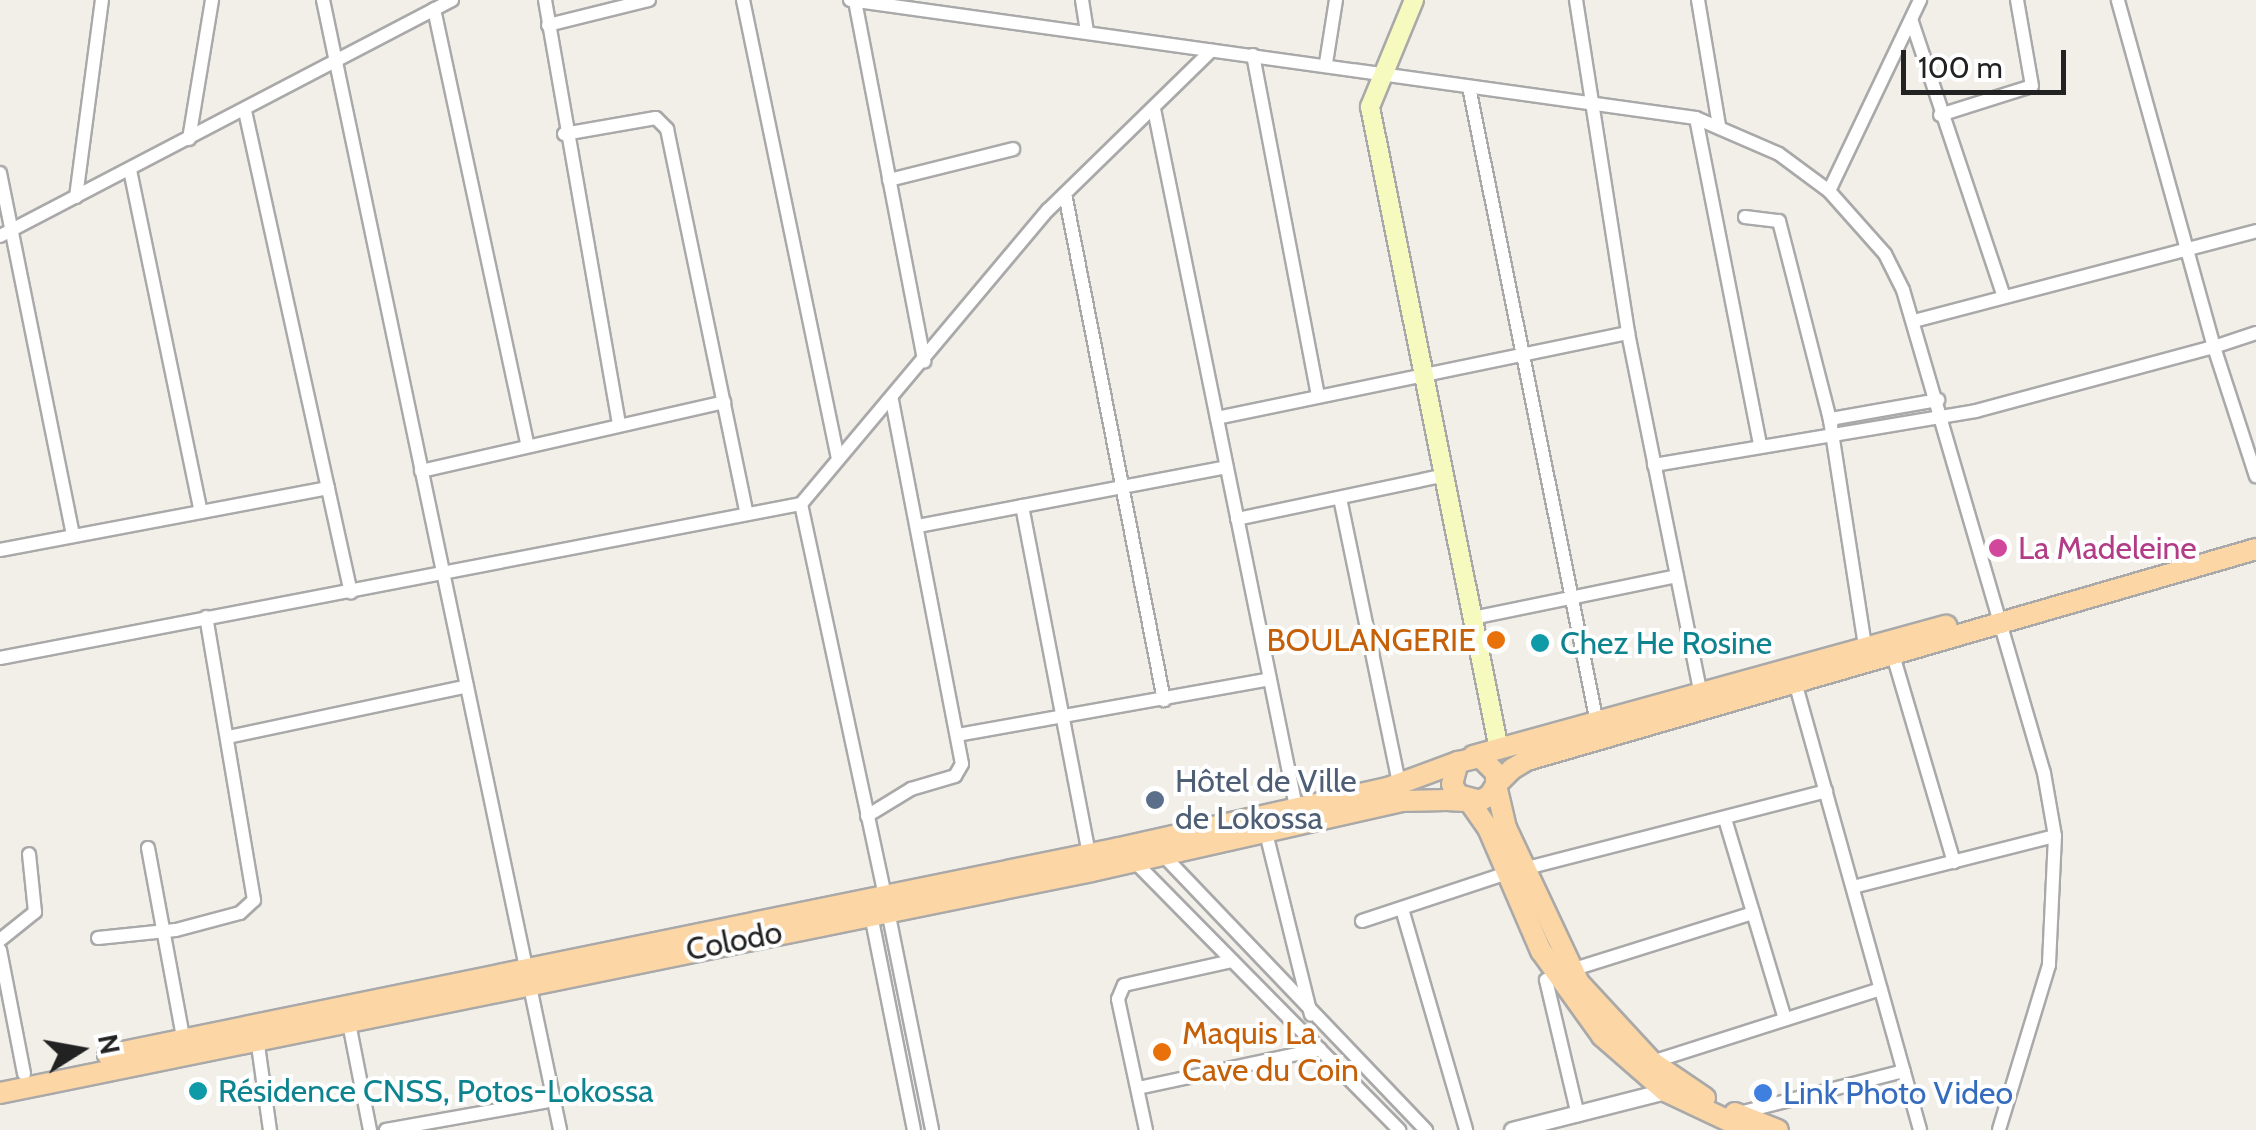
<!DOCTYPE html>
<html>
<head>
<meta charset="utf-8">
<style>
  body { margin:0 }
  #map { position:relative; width:2256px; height:1130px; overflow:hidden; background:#f2efe9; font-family:Cabin,sans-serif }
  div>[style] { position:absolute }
  .roads { filter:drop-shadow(2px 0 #a9a9a9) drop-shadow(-2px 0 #a9a9a9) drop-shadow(0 2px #a9a9a9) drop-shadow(0 -2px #a9a9a9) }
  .minor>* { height:12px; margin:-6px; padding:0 6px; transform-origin:6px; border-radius:6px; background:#fff }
  .tertiary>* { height:15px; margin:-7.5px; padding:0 7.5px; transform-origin:7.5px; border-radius:7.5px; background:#fff }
  .secondary>* { height:18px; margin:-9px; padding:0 9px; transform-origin:9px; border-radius:9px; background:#f7fabf }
  .primary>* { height:20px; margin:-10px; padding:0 10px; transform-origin:10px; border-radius:10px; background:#fcd6a4 }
  .dots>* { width:28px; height:28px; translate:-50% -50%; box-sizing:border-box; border:5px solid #fff; border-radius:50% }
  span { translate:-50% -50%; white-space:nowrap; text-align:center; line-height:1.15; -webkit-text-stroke:8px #fff; paint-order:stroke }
  .hotel-label { font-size:32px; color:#b23c85 }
  .left { translate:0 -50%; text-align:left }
  .food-label { font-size:32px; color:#c56008 }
  .right { translate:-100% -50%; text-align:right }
  .culture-label { font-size:32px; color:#0d838f }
  .service-label { font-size:32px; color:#4e5e75 }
  .street-label { font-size:32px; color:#222 }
  .shop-label { font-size:32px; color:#366cbe }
  .north { position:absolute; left:30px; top:1000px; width:100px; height:100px; -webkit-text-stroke:8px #fff; paint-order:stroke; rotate:79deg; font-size:28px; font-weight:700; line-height:40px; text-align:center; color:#222 }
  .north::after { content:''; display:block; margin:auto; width:35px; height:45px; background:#222; clip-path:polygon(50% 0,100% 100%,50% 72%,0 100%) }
  .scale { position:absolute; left:1901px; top:50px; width:165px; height:45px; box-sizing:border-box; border:5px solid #222; border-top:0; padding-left:12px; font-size:30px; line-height:35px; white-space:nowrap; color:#222; -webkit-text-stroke:8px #fff; paint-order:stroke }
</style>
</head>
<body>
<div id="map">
  <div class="roads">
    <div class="minor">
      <div style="left:323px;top:0;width:1155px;rotate:78.15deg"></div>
      <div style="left:545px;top:0;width:428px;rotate:80.1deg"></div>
      <div style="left:743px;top:0;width:468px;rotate:78.3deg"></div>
      <div style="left:850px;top:0;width:854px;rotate:7.94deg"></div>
      <div style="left:1696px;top:118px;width:90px;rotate:23.4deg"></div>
      <div style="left:1779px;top:154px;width:62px;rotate:36.5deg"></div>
      <div style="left:1829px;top:191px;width:84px;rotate:48.4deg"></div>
      <div style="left:1885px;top:254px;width:40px;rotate:63.4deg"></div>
      <div style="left:1903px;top:290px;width:503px;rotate:73.73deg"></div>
      <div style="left:2044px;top:773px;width:64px;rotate:80.1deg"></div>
      <div style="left:2055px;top:836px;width:129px;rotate:92.7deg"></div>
      <div style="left:2049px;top:965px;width:172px;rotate:106.9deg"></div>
      <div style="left:1082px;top:0;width:33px;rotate:81deg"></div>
      <div style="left:1576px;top:0;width:337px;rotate:81.1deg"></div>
      <div style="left:1628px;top:333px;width:368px;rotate:78.6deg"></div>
      <div style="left:1698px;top:0;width:128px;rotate:80.5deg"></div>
      <div style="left:855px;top:1px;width:367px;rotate:79.1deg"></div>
      <div style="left:434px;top:9px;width:445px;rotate:77.9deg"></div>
      <div style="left:1912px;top:22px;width:290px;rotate:71.5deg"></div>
      <div style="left:548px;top:25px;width:104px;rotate:-13.9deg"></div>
      <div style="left:1253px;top:55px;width:347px;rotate:79.2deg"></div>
      <div style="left:1326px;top:63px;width:64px;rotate:-81deg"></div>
      <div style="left:1469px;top:87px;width:649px;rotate:78.62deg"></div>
      <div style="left:1154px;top:109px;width:717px;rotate:78.5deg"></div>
      <div style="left:245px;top:111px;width:493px;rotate:77.6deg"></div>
      <div style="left:1940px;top:115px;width:96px;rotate:-17.5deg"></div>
      <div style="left:2032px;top:86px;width:87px;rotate:-99.9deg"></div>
      <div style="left:1696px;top:118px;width:332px;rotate:78.9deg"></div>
      <div style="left:564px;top:134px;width:93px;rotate:-9.9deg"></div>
      <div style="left:656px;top:118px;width:16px;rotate:45deg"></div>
      <div style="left:667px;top:129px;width:393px;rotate:78.3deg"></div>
      <div style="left:189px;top:139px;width:141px;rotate:-80.6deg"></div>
      <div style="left:130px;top:170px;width:349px;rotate:78.3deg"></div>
      <div style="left:0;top:173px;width:370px;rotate:78.6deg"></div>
      <div style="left:889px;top:180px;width:128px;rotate:-14deg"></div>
      <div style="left:1829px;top:191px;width:212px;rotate:-64.5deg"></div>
      <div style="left:1065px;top:194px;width:516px;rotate:78.93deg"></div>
      <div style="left:76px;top:197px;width:199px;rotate:-82.5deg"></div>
      <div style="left:1745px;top:217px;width:34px;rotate:7deg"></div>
      <div style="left:1779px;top:221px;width:210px;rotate:75.6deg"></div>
      <div style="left:0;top:236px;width:510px;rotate:-27.57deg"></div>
      <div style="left:1914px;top:321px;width:354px;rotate:-14.7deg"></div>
      <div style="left:2256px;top:333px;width:44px;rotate:161.6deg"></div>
      <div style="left:2214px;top:347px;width:136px;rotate:72deg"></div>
      <div style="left:1217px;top:418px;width:420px;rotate:-11.7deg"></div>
      <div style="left:1654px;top:465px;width:326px;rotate:-9.5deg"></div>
      <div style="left:1976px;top:411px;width:246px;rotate:-15.1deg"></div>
      <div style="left:2214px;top:347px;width:360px;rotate:-105.5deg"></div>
      <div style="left:421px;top:471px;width:311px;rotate:-12.8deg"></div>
      <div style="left:1340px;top:498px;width:292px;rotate:78.3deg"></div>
      <div style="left:801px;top:504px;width:402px;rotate:77.9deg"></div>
      <div style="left:1022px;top:506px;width:359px;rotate:79.1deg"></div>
      <div style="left:1237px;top:519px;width:208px;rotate:-11.9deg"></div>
      <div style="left:918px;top:526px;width:314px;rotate:-10.8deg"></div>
      <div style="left:0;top:550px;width:334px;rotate:-10.7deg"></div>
      <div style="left:1473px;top:618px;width:208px;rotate:-11.6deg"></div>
      <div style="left:1865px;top:646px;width:230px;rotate:-98.8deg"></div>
      <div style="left:1830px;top:419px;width:110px;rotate:-10deg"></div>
      <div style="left:1893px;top:655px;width:216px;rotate:73.6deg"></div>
      <div style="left:0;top:658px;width:816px;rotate:-10.88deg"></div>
      <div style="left:801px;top:504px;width:384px;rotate:-50deg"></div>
      <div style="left:1048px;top:210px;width:228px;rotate:-44.3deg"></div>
      <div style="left:1795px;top:682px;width:465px;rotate:74.4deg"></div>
      <div style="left:957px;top:735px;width:315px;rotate:-10.1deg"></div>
      <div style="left:228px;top:737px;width:244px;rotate:-12deg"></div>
      <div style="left:867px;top:816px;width:52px;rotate:-31.5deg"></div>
      <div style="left:911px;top:789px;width:46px;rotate:-16.5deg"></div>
      <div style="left:955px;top:776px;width:14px;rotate:-60deg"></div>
      <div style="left:962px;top:764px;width:371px;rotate:-100.9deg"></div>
      <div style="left:1725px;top:819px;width:209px;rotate:73.3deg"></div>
      <div style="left:1266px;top:833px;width:187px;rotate:76.1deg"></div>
      <div style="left:148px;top:848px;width:192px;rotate:79.5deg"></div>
      <div style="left:1163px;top:855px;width:381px;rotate:46.3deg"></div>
      <div style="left:1134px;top:861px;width:378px;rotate:45.4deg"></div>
      <div style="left:1523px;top:869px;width:313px;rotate:-14.4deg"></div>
      <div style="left:1853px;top:887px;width:208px;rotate:-14.2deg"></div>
      <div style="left:1402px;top:909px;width:230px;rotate:73.8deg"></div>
      <div style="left:888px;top:911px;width:223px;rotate:78.6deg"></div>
      <div style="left:871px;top:915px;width:219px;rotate:78.7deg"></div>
      <div style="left:1362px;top:921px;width:153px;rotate:-18.3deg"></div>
      <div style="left:98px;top:938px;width:78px;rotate:-5.9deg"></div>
      <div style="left:176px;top:930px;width:66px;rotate:-14.9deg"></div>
      <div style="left:240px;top:913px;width:19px;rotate:-43deg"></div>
      <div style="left:254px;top:900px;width:287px;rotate:-99.6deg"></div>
      <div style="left:0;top:940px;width:45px;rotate:-38.7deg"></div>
      <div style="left:35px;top:912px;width:58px;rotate:-95.9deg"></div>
      <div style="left:0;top:950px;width:126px;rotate:79deg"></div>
      <div style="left:1571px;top:970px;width:191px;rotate:-17.4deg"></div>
      <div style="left:1556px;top:975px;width:11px;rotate:153deg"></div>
      <div style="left:1546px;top:980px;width:139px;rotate:76.7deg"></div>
      <div style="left:348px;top:1018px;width:114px;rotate:78.9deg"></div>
      <div style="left:257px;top:1038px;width:93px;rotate:82deg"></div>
      <div style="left:1652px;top:1062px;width:240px;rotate:-17.7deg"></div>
      <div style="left:1138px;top:1088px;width:186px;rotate:-12.1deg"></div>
      <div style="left:1739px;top:1113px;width:170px;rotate:-14.3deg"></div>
      <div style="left:386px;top:1130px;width:171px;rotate:-10.1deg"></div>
      <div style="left:1146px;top:1130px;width:134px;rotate:-102.1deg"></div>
      <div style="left:1118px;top:999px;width:15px;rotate:-67deg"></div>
      <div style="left:1124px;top:985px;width:111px;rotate:-12.5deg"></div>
    </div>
    <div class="tertiary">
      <div style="left:1512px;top:1130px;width:158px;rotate:-14.3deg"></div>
    </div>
    <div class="secondary">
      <div style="left:1414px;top:0;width:116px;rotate:112.4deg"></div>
      <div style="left:1370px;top:107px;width:655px;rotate:78.64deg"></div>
    </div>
    <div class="primary">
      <div style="left:1473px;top:756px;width:491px;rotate:-15.4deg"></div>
      <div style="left:108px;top:1055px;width:1032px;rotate:-11.57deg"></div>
      <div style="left:1119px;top:848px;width:276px;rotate:-12.6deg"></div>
      <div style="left:1388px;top:788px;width:75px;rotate:-20.4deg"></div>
      <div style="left:0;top:1093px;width:1114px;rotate:-11.49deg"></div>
      <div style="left:1092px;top:871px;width:318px;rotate:-12.7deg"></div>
      <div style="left:1402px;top:801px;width:45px;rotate:-1.3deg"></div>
      <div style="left:1447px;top:800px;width:22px;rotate:3deg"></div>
      <div style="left:1469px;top:801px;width:33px;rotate:55deg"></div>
      <div style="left:1488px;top:828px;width:134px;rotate:66.7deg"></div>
      <div style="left:1541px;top:951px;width:105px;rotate:54.3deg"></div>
      <div style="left:1602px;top:1036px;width:84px;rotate:41.1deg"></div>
      <div style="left:1665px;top:1091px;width:92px;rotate:25.2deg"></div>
      <div style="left:1705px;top:1098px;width:64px;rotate:-145.8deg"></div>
      <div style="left:1652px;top:1062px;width:108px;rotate:-132.7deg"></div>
      <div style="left:1579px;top:983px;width:171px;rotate:-115.2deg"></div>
      <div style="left:1506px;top:828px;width:44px;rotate:-103.1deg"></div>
      <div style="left:1496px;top:785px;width:12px;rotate:-90deg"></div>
      <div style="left:1496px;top:773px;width:23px;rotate:-135deg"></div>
      <div style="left:1480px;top:757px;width:23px;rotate:167deg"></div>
      <div style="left:1458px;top:762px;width:23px;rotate:105deg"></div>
      <div style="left:1452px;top:784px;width:13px;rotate:61deg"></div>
      <div style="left:1458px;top:795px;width:23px;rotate:15deg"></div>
      <div style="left:1480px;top:801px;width:12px;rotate:-31deg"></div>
      <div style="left:1490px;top:795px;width:12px;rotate:-59deg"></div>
      <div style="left:1496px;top:785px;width:23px;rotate:-45deg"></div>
      <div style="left:1512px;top:769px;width:17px;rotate:-31deg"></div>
      <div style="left:1527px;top:760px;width:759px;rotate:-16.14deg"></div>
      <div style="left:1735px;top:1113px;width:46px;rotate:21.6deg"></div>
    </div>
  </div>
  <div class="dots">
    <div style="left:1998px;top:548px;background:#d1479c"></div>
    <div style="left:1496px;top:640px;background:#e8710a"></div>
    <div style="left:1540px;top:643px;background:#0f9aa8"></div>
    <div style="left:1155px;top:800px;background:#5c6f8a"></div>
    <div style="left:1162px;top:1052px;background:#e8710a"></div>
    <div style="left:198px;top:1091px;background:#0f9aa8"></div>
    <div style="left:1763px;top:1093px;background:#3f7fe0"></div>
  </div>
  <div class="hotel-label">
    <span class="left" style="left:2018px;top:548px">La Madeleine</span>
  </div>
  <div class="food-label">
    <span class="right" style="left:1476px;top:640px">BOULANGERIE</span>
    <span class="left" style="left:1182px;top:1052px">Maquis La<br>Cave du Coin</span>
  </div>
  <div class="culture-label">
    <span class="left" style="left:1560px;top:643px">Chez He Rosine</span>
    <span class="left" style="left:218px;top:1091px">Résidence CNSS, Potos-Lokossa</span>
  </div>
  <div class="service-label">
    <span class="left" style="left:1175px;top:800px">Hôtel de Ville<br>de Lokossa</span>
  </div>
  <div class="street-label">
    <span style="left:734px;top:941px;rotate:-11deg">Colodo</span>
  </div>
  <div class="shop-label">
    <span class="left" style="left:1783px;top:1093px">Link Photo Video</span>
  </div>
  <div class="north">N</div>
  <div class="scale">100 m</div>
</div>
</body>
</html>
